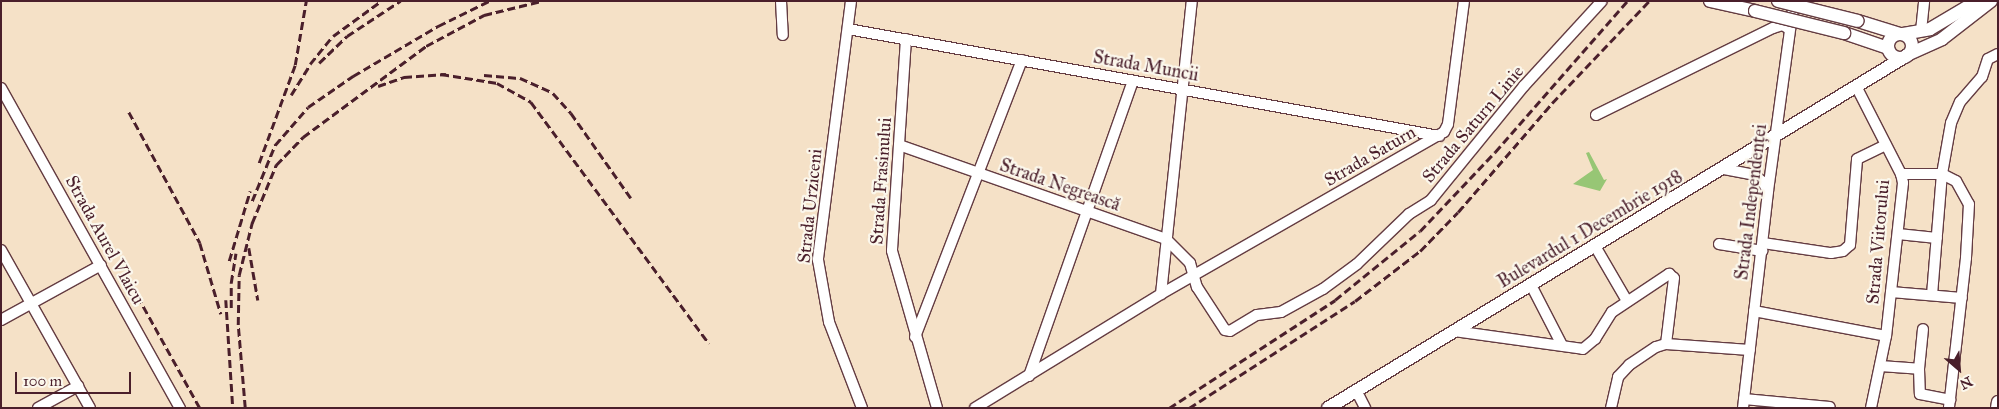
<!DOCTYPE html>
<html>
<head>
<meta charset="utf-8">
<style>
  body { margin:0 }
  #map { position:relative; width:1999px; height:409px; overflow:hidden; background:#f5e1c7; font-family:"IM FELL Great Primer",serif }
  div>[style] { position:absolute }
  .green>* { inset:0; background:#97c675 }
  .roads { filter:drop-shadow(1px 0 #643c42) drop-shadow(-1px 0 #643c42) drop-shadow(0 1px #643c42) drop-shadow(0 -1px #643c42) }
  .minor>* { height:10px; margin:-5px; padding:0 5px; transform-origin:5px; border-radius:5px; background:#fff }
  .major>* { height:12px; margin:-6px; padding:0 6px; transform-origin:6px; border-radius:6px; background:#fff }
  .major>.ring { margin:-6px; padding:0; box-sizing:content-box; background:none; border:12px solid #fff; border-radius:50% }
  .rail>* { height:2.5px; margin-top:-1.25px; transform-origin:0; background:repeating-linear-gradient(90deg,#4a1f2b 0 8px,transparent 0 12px) }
  .bridges { filter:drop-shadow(1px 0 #643c42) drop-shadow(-1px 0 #643c42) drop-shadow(0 1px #643c42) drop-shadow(0 -1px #643c42) }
  .major-bridge>* { height:12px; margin:-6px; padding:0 6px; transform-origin:6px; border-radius:6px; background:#fff }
  span { translate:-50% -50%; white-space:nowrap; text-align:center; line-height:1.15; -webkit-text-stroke:4.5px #fbf7ec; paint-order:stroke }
  .street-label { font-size:18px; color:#4a1f2b }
  .frame { position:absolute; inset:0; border:2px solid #4a1f2b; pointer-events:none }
  .north { position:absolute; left:1934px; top:344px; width:50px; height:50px; -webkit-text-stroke:4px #fbf7ec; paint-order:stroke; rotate:153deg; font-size:14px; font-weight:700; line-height:20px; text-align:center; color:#4a1f2b }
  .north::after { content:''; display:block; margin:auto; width:18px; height:22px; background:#4a1f2b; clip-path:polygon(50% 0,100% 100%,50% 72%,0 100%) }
  .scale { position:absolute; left:15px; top:372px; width:116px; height:22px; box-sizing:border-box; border:2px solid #4a1f2b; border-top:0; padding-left:6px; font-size:15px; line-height:18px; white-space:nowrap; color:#4a1f2b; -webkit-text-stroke:4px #fbf7ec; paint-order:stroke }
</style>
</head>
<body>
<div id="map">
  <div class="green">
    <div style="clip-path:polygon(1589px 152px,1604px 180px,1607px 179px,1600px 191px,1573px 184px,1593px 170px,1586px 153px)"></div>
  </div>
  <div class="roads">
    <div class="minor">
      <div style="left:781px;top:1px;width:34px;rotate:87deg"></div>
      <div style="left:851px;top:1px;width:261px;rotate:97.3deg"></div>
      <div style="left:818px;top:260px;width:63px;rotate:79.9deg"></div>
      <div style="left:829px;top:322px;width:92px;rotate:69deg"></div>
      <div style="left:848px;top:29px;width:601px;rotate:10.26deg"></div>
      <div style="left:1921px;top:31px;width:30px;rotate:-84deg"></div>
      <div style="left:906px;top:39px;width:212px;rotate:93.8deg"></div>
      <div style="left:892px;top:251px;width:163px;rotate:74deg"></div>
      <div style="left:1px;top:88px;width:367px;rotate:60.8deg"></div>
      <div style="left:1857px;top:88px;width:97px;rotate:62.9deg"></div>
      <div style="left:1901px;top:174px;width:9px;rotate:77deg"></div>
      <div style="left:1903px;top:183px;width:154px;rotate:96.3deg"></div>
      <div style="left:1886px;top:336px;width:74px;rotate:101.8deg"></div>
      <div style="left:1596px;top:115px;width:197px;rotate:-26.2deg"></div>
      <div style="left:1773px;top:28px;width:10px;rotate:-17deg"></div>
      <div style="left:1783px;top:25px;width:7px;rotate:34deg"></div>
      <div style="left:899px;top:145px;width:283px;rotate:19.4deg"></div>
      <div style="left:1166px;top:239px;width:34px;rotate:45deg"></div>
      <div style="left:1190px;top:263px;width:25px;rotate:74deg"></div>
      <div style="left:1197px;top:287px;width:51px;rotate:56.9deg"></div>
      <div style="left:1225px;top:330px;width:5px;rotate:11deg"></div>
      <div style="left:1230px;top:331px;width:31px;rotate:-31deg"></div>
      <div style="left:1257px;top:315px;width:24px;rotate:-7deg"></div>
      <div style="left:1281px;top:312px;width:48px;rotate:-28.7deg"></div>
      <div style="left:1323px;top:289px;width:42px;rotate:-36.3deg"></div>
      <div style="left:1357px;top:264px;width:72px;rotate:-43.9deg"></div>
      <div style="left:1409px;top:214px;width:26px;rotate:-32deg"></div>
      <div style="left:1431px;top:200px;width:147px;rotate:-50.8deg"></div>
      <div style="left:1524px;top:86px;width:115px;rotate:-47.5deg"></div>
      <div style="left:1724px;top:169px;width:31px;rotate:11deg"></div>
      <div style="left:1754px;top:175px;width:11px;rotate:38deg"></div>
      <div style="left:1763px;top:182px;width:10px;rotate:61deg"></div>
      <div style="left:1901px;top:174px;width:41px"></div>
      <div style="left:1942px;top:174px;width:16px;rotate:27deg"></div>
      <div style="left:1956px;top:181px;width:26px;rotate:61deg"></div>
      <div style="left:1969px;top:204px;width:54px;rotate:93.2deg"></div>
      <div style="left:1966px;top:258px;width:151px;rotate:96.5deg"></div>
      <div style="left:1898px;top:234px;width:39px;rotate:6deg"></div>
      <div style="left:1763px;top:243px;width:69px;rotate:8.4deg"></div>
      <div style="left:1831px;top:253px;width:12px;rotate:-9deg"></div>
      <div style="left:1843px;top:251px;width:9px;rotate:-41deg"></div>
      <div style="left:1850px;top:245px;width:86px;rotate:-85.3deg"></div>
      <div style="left:1857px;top:159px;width:32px;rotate:-26deg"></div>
      <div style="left:1719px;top:244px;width:44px;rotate:9.2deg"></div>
      <div style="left:1595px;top:246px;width:64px;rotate:59.8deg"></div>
      <div style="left:1px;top:250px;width:181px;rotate:60.6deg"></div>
      <div style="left:1531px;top:285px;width:68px;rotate:62.7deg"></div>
      <div style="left:1891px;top:292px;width:71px;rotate:4.8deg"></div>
      <div style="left:1161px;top:294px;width:295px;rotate:-84deg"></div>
      <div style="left:1932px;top:295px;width:121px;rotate:-85.3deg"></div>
      <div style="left:1942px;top:174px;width:52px;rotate:-80deg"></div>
      <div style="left:1951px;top:123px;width:23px;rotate:-67deg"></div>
      <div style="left:1960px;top:102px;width:33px;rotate:-49deg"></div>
      <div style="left:1982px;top:77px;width:19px;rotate:-72deg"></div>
      <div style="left:1988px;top:59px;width:11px;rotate:-27deg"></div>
      <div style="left:1754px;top:311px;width:134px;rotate:10.7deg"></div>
      <div style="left:1px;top:320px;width:114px;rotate:-28.8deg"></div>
      <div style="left:1454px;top:331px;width:130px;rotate:7.9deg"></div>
      <div style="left:1583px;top:349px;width:16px;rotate:-40deg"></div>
      <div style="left:1595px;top:339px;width:32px;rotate:-58deg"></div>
      <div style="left:1612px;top:312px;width:69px;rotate:-33.7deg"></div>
      <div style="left:1669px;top:274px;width:6px;rotate:39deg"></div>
      <div style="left:1674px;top:278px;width:66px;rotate:96.9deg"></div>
      <div style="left:915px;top:337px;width:297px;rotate:-68.9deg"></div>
      <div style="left:1880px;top:366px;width:39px;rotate:4deg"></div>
      <div style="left:1919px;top:369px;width:25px;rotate:88deg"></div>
      <div style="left:1920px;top:394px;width:31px;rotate:11deg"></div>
      <div style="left:1919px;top:369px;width:40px;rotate:-84.3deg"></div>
      <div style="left:1029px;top:376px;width:313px;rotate:-70.6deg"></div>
      <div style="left:1356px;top:390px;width:20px;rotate:63deg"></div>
      <div style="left:1744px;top:399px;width:86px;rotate:5.3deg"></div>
      <div style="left:38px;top:408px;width:46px;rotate:-28.8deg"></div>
      <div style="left:975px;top:408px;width:218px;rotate:-31.5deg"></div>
      <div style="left:1161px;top:294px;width:326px;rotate:-29.8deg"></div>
      <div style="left:1444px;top:132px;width:9px;rotate:-63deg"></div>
      <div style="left:1448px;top:124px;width:124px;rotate:-82.6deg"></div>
      <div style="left:1611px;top:408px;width:32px;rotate:-77deg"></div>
      <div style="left:1618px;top:377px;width:16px;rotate:-47deg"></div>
      <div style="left:1629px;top:365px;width:32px;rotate:-34deg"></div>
      <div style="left:1656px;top:347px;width:10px;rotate:-17deg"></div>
      <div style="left:1666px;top:344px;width:84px;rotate:4.1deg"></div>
      <div style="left:1743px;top:408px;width:218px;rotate:-83.4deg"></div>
      <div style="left:1768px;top:191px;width:192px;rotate:-82.2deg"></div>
    </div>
    <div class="major">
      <div style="left:1710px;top:1px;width:46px;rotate:12.5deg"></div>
      <div style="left:1858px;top:21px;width:44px;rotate:17.2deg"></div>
      <div style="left:1844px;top:33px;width:46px;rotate:18.8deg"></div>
      <div class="ring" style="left:1888px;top:34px;width:12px;height:12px"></div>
      <div style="left:1903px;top:34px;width:27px;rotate:-10deg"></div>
      <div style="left:1930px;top:29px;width:55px;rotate:-30.8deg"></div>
      <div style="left:1909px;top:54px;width:36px;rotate:-24deg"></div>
      <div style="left:1942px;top:39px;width:62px;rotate:-37.8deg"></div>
      <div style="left:1328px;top:408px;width:677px;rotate:-31.34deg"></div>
      <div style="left:1997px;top:408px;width:6px;rotate:-81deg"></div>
    </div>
  </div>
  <div class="rail">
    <div style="left:319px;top:63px;width:39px;rotate:-44deg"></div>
    <div style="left:347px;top:36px;width:64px;rotate:-33.4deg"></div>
    <div style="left:441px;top:74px;width:57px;rotate:9.1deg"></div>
    <div style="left:497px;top:83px;width:39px;rotate:29deg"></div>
    <div style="left:531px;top:102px;width:300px;rotate:53.6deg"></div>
    <div style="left:484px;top:75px;width:36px;rotate:5deg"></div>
    <div style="left:520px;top:78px;width:36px;rotate:24deg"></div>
    <div style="left:553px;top:93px;width:27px;rotate:48deg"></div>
    <div style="left:571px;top:113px;width:104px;rotate:54.8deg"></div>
    <div style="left:378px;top:86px;width:28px;rotate:-19deg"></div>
    <div style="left:404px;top:77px;width:42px;rotate:-4.1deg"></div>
    <div style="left:291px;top:95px;width:36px;rotate:-58deg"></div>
    <div style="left:310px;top:64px;width:36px;rotate:-51deg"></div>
    <div style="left:333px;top:36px;width:59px;rotate:-36.1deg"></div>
    <div style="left:129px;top:112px;width:149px;rotate:61.5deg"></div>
    <div style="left:200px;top:243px;width:74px;rotate:73.5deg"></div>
    <div style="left:259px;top:163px;width:104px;rotate:-69.8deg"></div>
    <div style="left:295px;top:65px;width:65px;rotate:-80.2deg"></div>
    <div style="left:252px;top:201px;width:61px;rotate:-67.7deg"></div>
    <div style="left:275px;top:145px;width:50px;rotate:-49deg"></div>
    <div style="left:308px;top:107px;width:55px;rotate:-34.6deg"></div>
    <div style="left:353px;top:76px;width:99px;rotate:-30.5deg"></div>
    <div style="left:438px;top:26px;width:57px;rotate:-26.1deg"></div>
    <div style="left:249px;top:248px;width:53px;rotate:80.2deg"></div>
    <div style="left:229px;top:261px;width:73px;rotate:-73.3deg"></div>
    <div style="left:126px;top:275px;width:152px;rotate:60.9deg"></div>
    <div style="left:226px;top:300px;width:108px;rotate:86.3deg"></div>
    <div style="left:231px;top:308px;width:25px;rotate:-90deg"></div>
    <div style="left:231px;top:283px;width:30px;rotate:-81deg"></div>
    <div style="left:245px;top:408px;width:83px;rotate:-94.8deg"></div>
    <div style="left:238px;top:325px;width:50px;rotate:-88.9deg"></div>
    <div style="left:239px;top:275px;width:54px;rotate:-76deg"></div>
    <div style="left:252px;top:223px;width:63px;rotate:-67.5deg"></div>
    <div style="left:276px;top:165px;width:39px;rotate:-46deg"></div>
    <div style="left:303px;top:137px;width:153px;rotate:-36.5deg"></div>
    <div style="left:426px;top:46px;width:66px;rotate:-28.1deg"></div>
    <div style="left:484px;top:15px;width:59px;rotate:-13.8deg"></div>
    <div style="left:1169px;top:408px;width:198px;rotate:-33deg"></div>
    <div style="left:1335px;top:300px;width:109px;rotate:-39.1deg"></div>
    <div style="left:1420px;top:231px;width:109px;rotate:-46.5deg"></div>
    <div style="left:1495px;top:152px;width:201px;rotate:-48.8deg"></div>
    <div style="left:1189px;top:408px;width:197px;rotate:-32.8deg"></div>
    <div style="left:1355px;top:301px;width:82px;rotate:-37.6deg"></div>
    <div style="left:1420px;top:251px;width:54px;rotate:-45.7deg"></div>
    <div style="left:1458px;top:212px;width:144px;rotate:-49.2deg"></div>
    <div style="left:1552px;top:103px;width:141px;rotate:-46.4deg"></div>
  </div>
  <div class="bridges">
    <div class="major-bridge">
      <div style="left:1778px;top:1px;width:82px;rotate:14deg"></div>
      <div style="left:1755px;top:11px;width:92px;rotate:13.9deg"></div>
    </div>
  </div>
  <div class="street-label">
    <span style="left:1146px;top:66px;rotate:10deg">Strada Muncii</span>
    <span style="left:1473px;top:124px;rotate:-50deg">Strada Saturn Linie</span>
    <span style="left:1370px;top:156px;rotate:-30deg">Strada Saturn</span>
    <span style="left:881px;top:181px;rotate:-86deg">Strada Frasinului</span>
    <span style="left:1060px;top:185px;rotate:19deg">Strada Negrească</span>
    <span style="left:1751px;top:202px;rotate:-83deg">Strada Independenței</span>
    <span style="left:810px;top:206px;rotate:-84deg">Strada Urziceni</span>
    <span style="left:1590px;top:229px;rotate:-31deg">Bulevardul 1 Decembrie 1918</span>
    <span style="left:105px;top:240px;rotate:61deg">Strada Aurel Vlaicu</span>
    <span style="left:1878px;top:242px;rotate:-85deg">Strada Viitorului</span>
  </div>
  <div class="frame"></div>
  <div class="north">N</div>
  <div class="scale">100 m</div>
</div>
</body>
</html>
